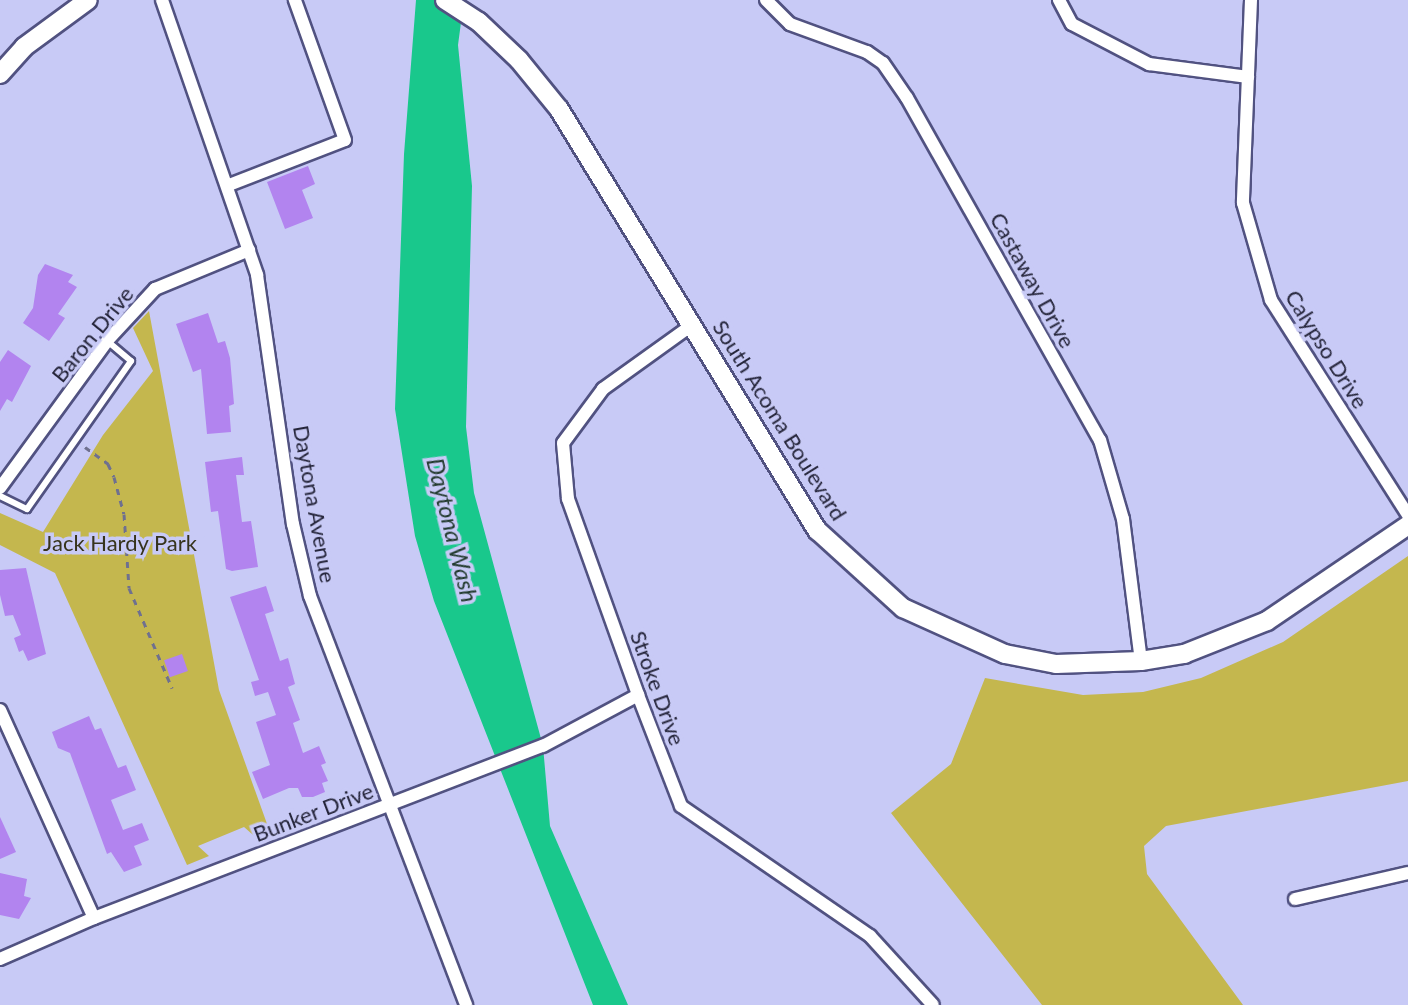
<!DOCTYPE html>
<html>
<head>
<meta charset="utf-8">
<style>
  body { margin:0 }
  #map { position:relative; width:1408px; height:1005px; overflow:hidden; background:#c8caf6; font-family:Lato,sans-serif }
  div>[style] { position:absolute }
  .green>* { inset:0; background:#c4b74e }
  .water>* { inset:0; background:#19c88c }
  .building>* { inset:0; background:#b284ef; transform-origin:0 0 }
  .path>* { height:3px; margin-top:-1.5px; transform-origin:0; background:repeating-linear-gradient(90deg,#6f708f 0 6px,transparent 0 12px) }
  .roads { filter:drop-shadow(2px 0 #515281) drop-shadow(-2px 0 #515281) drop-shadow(0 2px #515281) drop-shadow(0 -2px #515281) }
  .service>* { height:6px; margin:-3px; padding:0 3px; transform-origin:3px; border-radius:3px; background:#fff }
  .minor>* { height:12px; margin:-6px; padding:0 6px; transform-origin:6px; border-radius:6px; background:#fff }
  .secondary>* { height:18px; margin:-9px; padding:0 9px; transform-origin:9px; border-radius:9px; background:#fff }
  span { translate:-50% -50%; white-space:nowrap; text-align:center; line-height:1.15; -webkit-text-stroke:7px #c8caf6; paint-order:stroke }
  .street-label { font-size:22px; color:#242439 }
  .park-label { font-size:22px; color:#36331c }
  .water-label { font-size:24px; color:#233b2f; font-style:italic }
</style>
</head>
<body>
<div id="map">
  <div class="green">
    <div style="clip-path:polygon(149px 311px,219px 690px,271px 835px,261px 842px,244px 827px,198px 846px,209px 856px,187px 865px,55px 573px,0 545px,0 513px,43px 532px,103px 435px,153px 371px,133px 328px)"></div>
    <div style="clip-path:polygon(1408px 556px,1408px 781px,1166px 826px,1144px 846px,1147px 874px,1243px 1005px,1042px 1005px,891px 813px,951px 764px,985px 678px,1083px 695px,1143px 692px,1201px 678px,1283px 642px)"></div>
  </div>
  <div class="water">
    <div style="clip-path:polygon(416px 0,464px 0,458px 45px,472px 186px,466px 427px,474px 493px,543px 746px,550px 826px,628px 1005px,593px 1005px,434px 601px,415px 536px,395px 409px,404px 154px)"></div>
  </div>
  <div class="building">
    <div style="clip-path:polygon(308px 166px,315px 184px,302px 190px,313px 218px,285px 229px,267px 182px)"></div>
    <div style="clip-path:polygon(45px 264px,73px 275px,68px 282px,77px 287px,58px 314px,65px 318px,49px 341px,23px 323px,33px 308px,38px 275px)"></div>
    <div style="clip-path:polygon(208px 313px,218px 343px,225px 341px,230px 358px,234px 404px,229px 406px,231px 432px,207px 434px,201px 369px,193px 372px,176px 324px)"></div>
    <div style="clip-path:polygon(8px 350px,31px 366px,12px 402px,7px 399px,0 411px,0 362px)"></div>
    <div style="clip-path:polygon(242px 457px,244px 475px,236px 475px,242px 522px,251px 521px,258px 567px,232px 571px,226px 569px,218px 511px,211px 512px,205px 462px)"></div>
    <div style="clip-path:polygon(26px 568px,46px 654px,28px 661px,23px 650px,19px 652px,14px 638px,21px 635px,13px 615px,5px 616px,0 595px,0 570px)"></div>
    <div style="clip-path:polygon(266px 586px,274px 611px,265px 614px,280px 661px,288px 658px,295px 684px,288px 687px,300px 720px,293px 723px,303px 753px,319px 746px,326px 763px,321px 765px,328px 781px,322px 783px,325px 792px,313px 797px,302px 797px,298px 788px,289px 788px,263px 799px,252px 772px,270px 765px,256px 722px,276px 715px,268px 692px,255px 696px,251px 682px,259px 680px,230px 597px)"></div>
    <div style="left:182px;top:654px;width:18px;height:19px;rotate:71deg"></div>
    <div style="clip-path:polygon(89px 716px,95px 730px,101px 728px,118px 768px,126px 765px,136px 790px,111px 800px,123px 830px,142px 823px,149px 840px,134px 846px,142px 865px,124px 872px,111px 852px,107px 854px,70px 753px,58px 748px,52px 732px)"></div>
    <div style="clip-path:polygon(0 817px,16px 852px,0 859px)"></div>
    <div style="clip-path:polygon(0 873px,27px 879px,24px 896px,31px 898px,19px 919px,0 915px)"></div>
  </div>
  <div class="path">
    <div style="left:85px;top:447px;width:29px;rotate:36deg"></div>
    <div style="left:108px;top:464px;width:14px;rotate:65deg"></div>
    <div style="left:114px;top:477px;width:38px;rotate:75deg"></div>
    <div style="left:124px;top:514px;width:74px;rotate:86.1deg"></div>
    <div style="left:129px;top:588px;width:109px;rotate:66.7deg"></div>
  </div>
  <div class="roads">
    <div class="service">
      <div style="left:0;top:496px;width:30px;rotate:26deg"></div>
      <div style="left:27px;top:509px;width:181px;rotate:-54.9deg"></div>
      <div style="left:131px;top:361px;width:31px;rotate:-140deg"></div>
    </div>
    <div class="minor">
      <div style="left:162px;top:0;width:291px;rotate:70.9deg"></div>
      <div style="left:257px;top:275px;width:252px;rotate:81.8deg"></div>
      <div style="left:293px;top:524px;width:74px;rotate:76.7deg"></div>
      <div style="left:310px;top:596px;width:438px;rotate:69.1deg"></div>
      <div style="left:766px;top:0;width:34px;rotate:45deg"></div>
      <div style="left:790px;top:24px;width:82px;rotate:20deg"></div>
      <div style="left:867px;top:52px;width:19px;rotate:35deg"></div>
      <div style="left:883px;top:63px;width:42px;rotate:55.6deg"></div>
      <div style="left:907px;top:98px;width:393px;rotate:60.6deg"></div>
      <div style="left:1100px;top:440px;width:82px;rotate:73.8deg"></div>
      <div style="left:1123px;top:519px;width:143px;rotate:82.8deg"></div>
      <div style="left:1059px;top:0;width:27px;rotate:62deg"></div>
      <div style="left:1072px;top:24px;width:87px;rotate:27.5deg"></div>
      <div style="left:1149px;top:64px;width:100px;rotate:7.5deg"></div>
      <div style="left:1251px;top:0;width:203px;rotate:92.3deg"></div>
      <div style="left:1243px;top:203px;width:101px;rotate:73.9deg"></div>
      <div style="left:1271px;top:300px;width:255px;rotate:57.5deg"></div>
      <div style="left:229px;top:185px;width:124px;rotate:-21.2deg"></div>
      <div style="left:345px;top:140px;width:149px;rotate:-109.7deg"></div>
      <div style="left:692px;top:325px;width:110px;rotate:144.3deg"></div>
      <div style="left:603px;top:389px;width:67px;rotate:126.5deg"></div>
      <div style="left:563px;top:443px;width:56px;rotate:84.9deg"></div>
      <div style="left:568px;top:499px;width:208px;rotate:70.3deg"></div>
      <div style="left:638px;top:695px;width:119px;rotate:68.8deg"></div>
      <div style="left:681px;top:806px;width:229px;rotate:34.5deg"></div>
      <div style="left:870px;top:936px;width:93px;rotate:47.6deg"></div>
      <div style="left:0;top:488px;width:182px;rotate:-53.9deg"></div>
      <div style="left:107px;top:341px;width:71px;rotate:-47.3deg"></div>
      <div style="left:155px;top:289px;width:102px;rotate:-22.5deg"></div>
      <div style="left:0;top:710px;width:228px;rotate:65.7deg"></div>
      <div style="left:1295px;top:899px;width:116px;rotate:-13deg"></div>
      <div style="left:0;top:959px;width:103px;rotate:-23.6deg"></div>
      <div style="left:94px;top:918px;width:481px;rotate:-21deg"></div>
      <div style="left:543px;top:746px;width:108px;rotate:-28.2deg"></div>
    </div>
    <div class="secondary">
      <div style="left:445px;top:0;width:40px;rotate:32.9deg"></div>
      <div style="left:479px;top:22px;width:55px;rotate:43.5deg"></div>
      <div style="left:519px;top:60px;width:63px;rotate:50.8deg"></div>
      <div style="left:559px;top:109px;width:495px;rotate:58.5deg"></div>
      <div style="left:818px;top:531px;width:115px;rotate:42.2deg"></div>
      <div style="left:903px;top:608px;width:112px;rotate:24.3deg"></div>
      <div style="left:1005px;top:654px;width:52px;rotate:11.1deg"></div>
      <div style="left:1056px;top:664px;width:85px;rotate:-2deg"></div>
      <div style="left:1141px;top:661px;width:44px;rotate:-9.2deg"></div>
      <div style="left:1184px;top:654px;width:89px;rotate:-21.7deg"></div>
      <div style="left:1267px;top:621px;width:171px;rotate:-34.2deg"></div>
      <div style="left:0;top:74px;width:36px;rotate:-48deg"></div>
      <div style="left:24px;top:47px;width:79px;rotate:-36.3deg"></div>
    </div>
  </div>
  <div class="street-label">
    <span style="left:1033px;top:280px;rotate:61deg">Castaway Drive</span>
    <span style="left:92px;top:334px;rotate:-51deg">Baron Drive</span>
    <span style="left:1327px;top:349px;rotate:58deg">Calypso Drive</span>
    <span style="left:780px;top:420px;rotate:58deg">South Acoma Boulevard</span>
    <span style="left:315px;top:504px;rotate:80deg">Daytona Avenue</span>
    <span style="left:658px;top:688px;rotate:70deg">Stroke Drive</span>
    <span style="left:313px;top:812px;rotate:-21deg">Bunker Drive</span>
  </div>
  <div class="park-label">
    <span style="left:120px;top:543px">Jack Hardy Park</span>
  </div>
  <div class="water-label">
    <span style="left:453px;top:530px;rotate:76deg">Daytona Wash</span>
  </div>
</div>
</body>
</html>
